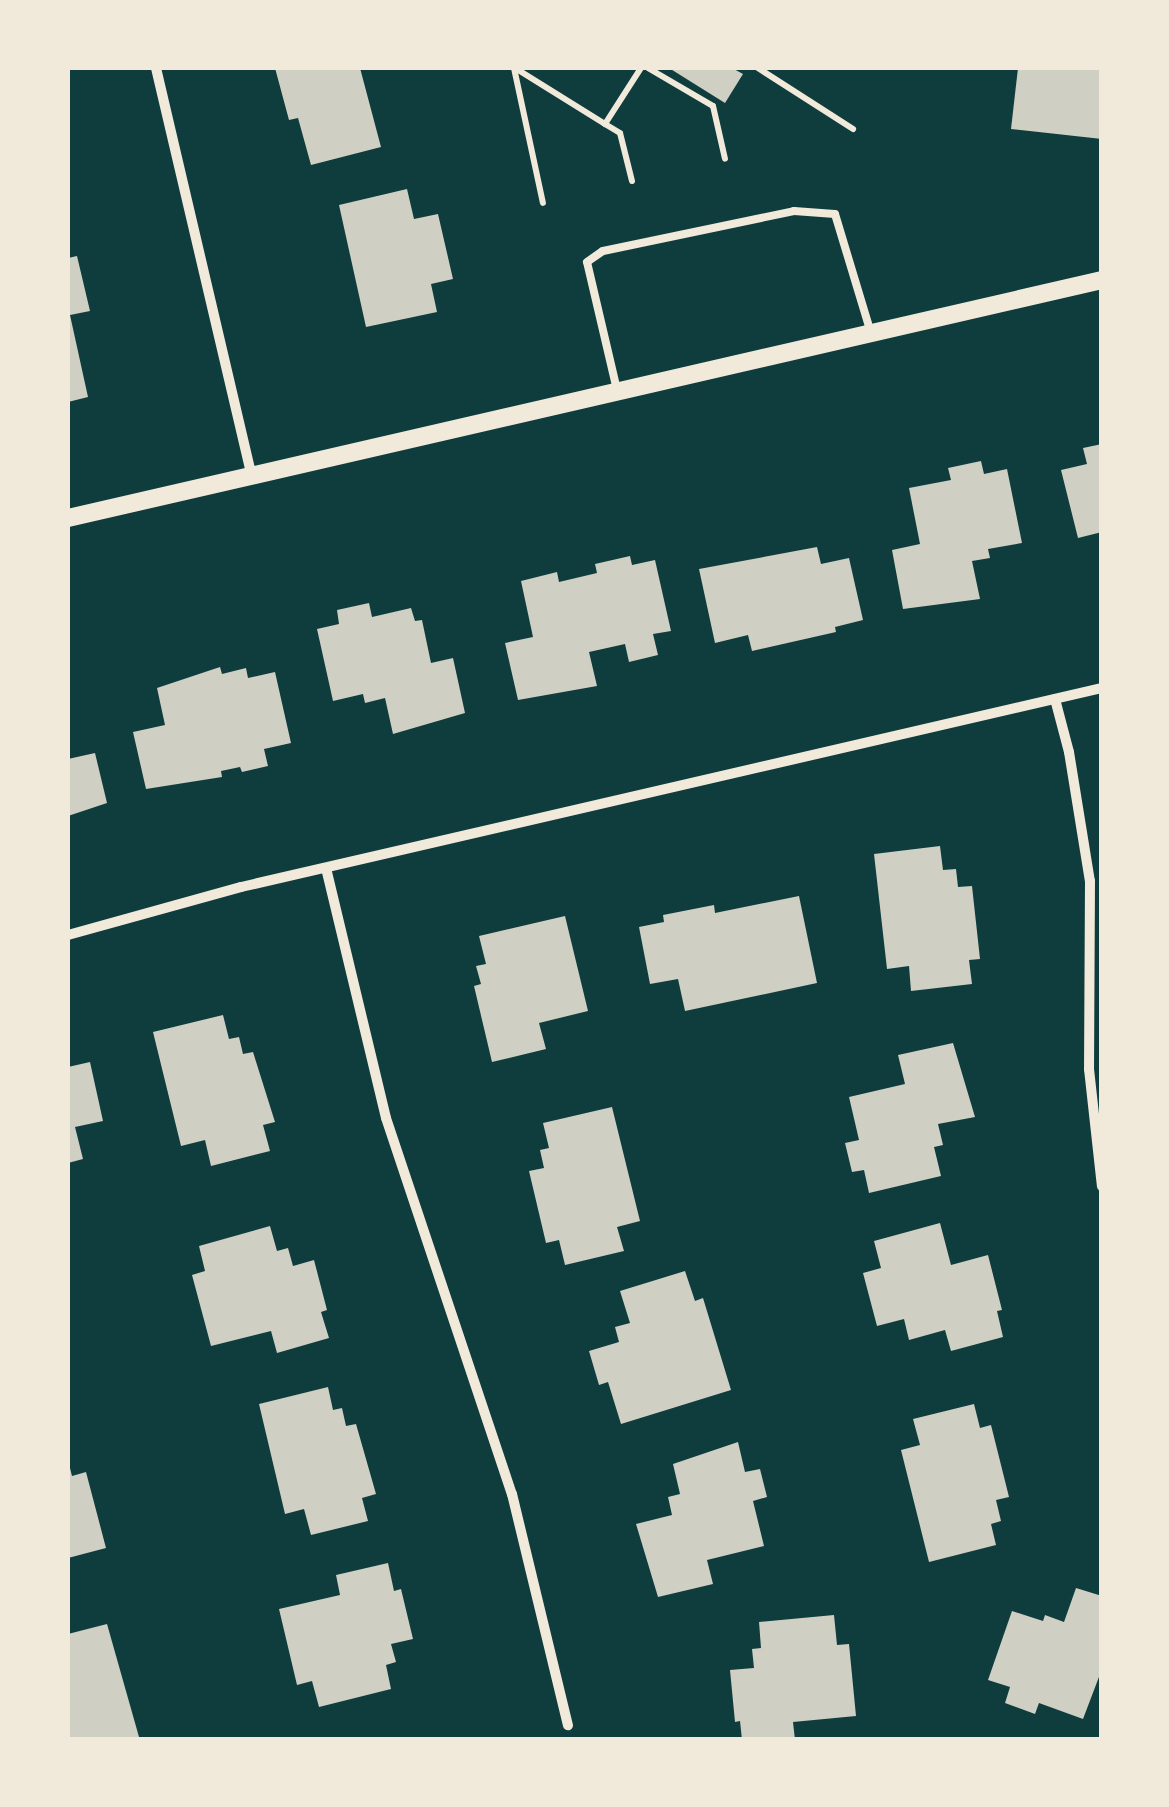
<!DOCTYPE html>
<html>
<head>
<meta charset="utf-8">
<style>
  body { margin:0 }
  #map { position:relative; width:1169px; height:1807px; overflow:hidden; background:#0f3d3e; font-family:"Exo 2",sans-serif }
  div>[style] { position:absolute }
  .building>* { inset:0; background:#cfcfc3 }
  .path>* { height:6px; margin:-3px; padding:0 3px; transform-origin:3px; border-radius:3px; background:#f1e9da }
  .service>* { height:8px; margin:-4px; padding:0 4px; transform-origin:4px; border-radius:4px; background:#f1e9da }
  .minor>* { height:10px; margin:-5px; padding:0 5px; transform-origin:5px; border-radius:5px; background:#f1e9da }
  .tertiary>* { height:18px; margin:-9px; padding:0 9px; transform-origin:9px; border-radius:9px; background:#f1e9da }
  span { translate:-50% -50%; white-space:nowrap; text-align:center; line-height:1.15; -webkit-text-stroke:8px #f1e9da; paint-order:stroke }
  .frame { position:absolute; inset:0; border:70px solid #f1e9da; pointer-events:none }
</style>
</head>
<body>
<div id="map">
  <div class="building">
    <div style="clip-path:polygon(275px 68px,360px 68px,381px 147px,311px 165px,298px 118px,289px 120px)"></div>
    <div style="clip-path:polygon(669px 68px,732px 68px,743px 74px,725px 103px)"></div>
    <div style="clip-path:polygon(1018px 68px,1102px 68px,1102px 139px,1011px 129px)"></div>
    <div style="clip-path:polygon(407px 189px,414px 219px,438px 214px,453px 279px,431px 284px,437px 312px,366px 327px,339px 205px)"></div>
    <div style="clip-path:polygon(77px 256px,90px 311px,70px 315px,88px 397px,68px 402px,68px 258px)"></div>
    <div style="clip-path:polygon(1102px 444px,1102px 532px,1078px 538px,1061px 470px,1087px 464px,1083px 448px)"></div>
    <div style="clip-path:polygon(981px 461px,984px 474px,1007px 469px,1022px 543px,988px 549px,990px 558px,972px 561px,980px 599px,903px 609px,892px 550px,920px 544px,909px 488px,951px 480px,948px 468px)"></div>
    <div style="clip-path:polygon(817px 547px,821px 564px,849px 558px,863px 620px,835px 627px,836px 632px,752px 651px,748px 635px,715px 643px,699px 569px)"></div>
    <div style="clip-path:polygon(630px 556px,632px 565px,655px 560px,671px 631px,653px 634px,658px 655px,629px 662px,625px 644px,589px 652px,597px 686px,518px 700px,505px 643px,533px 637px,521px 581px,557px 572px,559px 582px,597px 573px,595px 564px)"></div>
    <div style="clip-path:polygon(369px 603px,372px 617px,411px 608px,415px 621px,422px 620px,431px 663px,453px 658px,465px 713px,393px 734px,385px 698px,365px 703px,363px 694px,333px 701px,317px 629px,339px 624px,337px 610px)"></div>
    <div style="clip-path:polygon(220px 667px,222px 674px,246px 668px,248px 678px,275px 672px,291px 743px,264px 749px,268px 766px,242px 772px,240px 767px,221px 771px,222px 777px,146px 789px,133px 732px,165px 725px,157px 688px)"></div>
    <div style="clip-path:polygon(95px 753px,107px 803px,68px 816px,68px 759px)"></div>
    <div style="clip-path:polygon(940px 846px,943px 870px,956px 869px,958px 887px,972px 886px,980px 959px,969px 960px,972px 984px,911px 991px,909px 966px,887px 969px,874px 854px)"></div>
    <div style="clip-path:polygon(799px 896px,817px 983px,685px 1011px,678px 979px,650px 984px,639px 927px,664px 922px,663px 915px,714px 905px,715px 913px)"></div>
    <div style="clip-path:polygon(565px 916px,588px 1011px,539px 1023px,546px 1049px,492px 1062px,474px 986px,481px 984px,476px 966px,486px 964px,479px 936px)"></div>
    <div style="clip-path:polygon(223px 1015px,229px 1039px,239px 1037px,243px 1054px,253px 1052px,275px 1122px,263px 1125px,270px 1151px,211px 1166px,205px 1140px,181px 1146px,153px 1032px)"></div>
    <div style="clip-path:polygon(953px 1043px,975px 1117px,938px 1124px,943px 1145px,934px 1147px,941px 1176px,869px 1193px,864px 1170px,852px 1172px,845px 1143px,859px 1140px,849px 1097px,905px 1084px,898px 1055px)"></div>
    <div style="clip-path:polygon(90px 1062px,103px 1121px,75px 1127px,83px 1159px,68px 1163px,68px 1067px)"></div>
    <div style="clip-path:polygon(612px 1107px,640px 1221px,617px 1227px,624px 1251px,565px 1265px,559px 1240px,546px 1243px,529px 1171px,544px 1168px,540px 1150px,549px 1148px,543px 1123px)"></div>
    <div style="clip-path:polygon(940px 1223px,951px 1265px,988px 1255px,1002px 1310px,997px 1311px,1003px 1337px,951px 1351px,945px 1330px,909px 1340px,904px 1319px,877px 1326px,863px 1273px,881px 1268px,874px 1241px)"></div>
    <div style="clip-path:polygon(270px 1226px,277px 1251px,288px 1248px,293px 1266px,314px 1260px,327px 1310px,321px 1312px,329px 1338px,277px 1353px,271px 1331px,211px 1346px,192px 1275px,205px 1271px,199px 1246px)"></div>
    <div style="clip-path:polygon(685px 1271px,695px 1301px,703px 1298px,731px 1390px,621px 1424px,608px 1382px,599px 1385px,589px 1351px,619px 1342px,615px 1327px,630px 1323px,620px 1291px)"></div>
    <div style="clip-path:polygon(328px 1387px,333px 1410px,342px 1408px,346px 1426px,356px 1424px,376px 1494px,362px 1498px,368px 1521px,311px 1535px,304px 1509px,285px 1514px,259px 1404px)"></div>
    <div style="clip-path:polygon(974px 1404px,980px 1428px,991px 1425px,1009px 1497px,996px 1500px,1001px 1521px,991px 1524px,996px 1545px,929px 1562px,901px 1450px,920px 1445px,913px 1419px)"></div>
    <div style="clip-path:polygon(738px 1442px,745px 1472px,760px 1469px,767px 1497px,753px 1501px,764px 1546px,707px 1560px,713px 1584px,658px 1597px,636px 1524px,672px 1515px,668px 1497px,680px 1494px,673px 1464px)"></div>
    <div style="clip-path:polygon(69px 1464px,72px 1476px,86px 1472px,106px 1548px,68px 1558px)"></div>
    <div style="clip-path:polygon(388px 1563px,394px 1591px,401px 1589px,413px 1639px,391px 1644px,396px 1662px,386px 1665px,391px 1689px,319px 1707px,312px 1681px,297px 1685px,279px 1609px,340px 1595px,336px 1575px)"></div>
    <div style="clip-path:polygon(1076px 1588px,1102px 1596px,1102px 1669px,1083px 1719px,1039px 1703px,1035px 1714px,1005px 1703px,1010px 1687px,988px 1680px,1012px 1611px,1043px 1621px,1045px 1615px,1064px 1622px)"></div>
    <div style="clip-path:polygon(834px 1615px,837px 1645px,849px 1644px,856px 1716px,793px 1722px,795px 1740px,742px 1740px,740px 1721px,735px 1722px,730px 1670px,754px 1668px,752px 1649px,761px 1648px,759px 1622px)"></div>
    <div style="clip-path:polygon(107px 1624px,139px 1737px,68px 1740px,68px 1634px)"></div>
  </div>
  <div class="path">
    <div style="left:514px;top:68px;width:138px;rotate:77.9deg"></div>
    <div style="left:515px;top:68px;width:106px;rotate:31.9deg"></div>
    <div style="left:648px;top:68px;width:75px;rotate:30.3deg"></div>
    <div style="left:713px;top:106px;width:54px;rotate:77.2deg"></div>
    <div style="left:758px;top:68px;width:113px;rotate:32.7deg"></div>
    <div style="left:632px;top:181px;width:49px;rotate:-104deg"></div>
    <div style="left:620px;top:133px;width:17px;rotate:-149deg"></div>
    <div style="left:605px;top:124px;width:67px;rotate:-57.3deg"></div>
  </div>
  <div class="service">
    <div style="left:617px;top:390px;width:131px;rotate:-103.2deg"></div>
    <div style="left:587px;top:262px;width:19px;rotate:-35deg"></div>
    <div style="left:603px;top:251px;width:195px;rotate:-11.8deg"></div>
    <div style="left:794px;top:211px;width:41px;rotate:4.2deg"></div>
    <div style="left:835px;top:214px;width:124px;rotate:73.2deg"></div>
  </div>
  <div class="minor">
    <div style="left:156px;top:68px;width:419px;rotate:76.8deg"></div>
    <div style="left:1055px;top:699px;width:55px;rotate:75.2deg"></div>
    <div style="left:1069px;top:752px;width:131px;rotate:80.8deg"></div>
    <div style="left:1090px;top:881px;width:188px;rotate:90.3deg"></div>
    <div style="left:1089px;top:1069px;width:118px;rotate:83.7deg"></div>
    <div style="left:326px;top:868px;width:257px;rotate:76.5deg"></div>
    <div style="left:386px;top:1118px;width:397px;rotate:71.5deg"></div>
    <div style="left:512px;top:1494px;width:238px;rotate:76.4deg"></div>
    <div style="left:68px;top:935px;width:180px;rotate:-15.5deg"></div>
    <div style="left:241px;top:887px;width:884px;rotate:-13.01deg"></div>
  </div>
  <div class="tertiary">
    <div style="left:68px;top:518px;width:1061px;rotate:-12.96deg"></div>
  </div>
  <div class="frame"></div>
</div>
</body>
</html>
